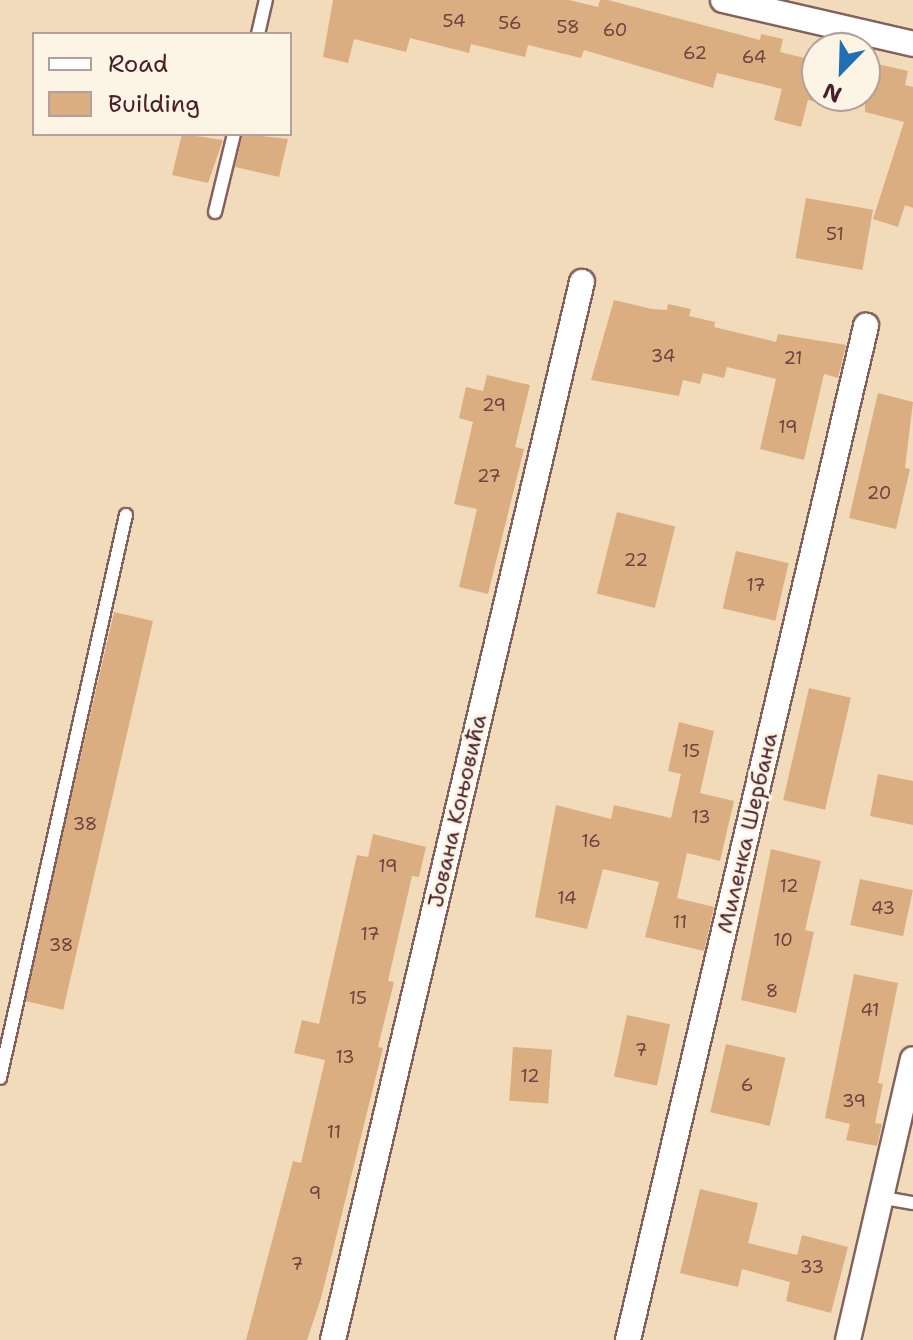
<!DOCTYPE html>
<html>
<head>
<meta charset="utf-8">
<style>
  body { margin:0 }
  #map { position:relative; width:913px; height:1340px; overflow:hidden; background:#f2dbbb; font-family:"Shantell Sans",sans-serif }
  div>[style] { position:absolute }
  .building>* { inset:0; background:#daae81; transform-origin:0 0 }
  .roads { filter:drop-shadow(2px 0 #85615d) drop-shadow(-2px 0 #85615d) drop-shadow(0 2px #85615d) drop-shadow(0 -2px #85615d) }
  .service>* { height:12px; margin:-6px; padding:0 6px; transform-origin:6px; border-radius:6px; background:#fff }
  .minor>* { height:24px; margin:-12px; padding:0 12px; transform-origin:12px; border-radius:12px; background:#fff }
  span { translate:-50% -50%; white-space:nowrap; text-align:center; line-height:1.15; -webkit-text-stroke:6px #fcf5e5; paint-order:stroke }
  .number-label { font-size:18px; color:#6e4340 }
  .number-label span { -webkit-text-stroke-width:0 }
  .street-label { font-size:22px; color:#4a1f2b }
  .legend { position:absolute; left:32px; top:32px; width:260px; height:104px; box-sizing:border-box; background:#fcf5e5; border:2px solid #b59f9b; margin:0; padding:10px 14px; list-style:none; font-size:24px; color:#4a1f2b }
  .legend li { display:flex; align-items:center; gap:16px; height:40px }
  .legend b { width:40px; border:2px solid #b59f9b }
  .north { position:absolute; left:801px; top:32px; width:80px; height:80px; box-sizing:border-box; background:#fcf5e5; border:2px solid #b59f9b; border-radius:50%; rotate:203deg; font-size:22px; font-weight:700; line-height:32px; text-align:center; color:#4a1f2b }
  .north::after { content:''; display:block; margin:auto; width:28px; height:36px; background:#1f6fb2; clip-path:polygon(50% 0,100% 100%,50% 72%,0 100%) }
</style>
</head>
<body>
<div id="map">
  <div class="building">
    <div style="clip-path:polygon(333px 0,569px 0,598px 7px,600px 0,608px 0,760px 40px,761px 34px,783px 39px,780px 52px,817px 61px,817px 102px,808px 100px,801px 127px,774px 120px,782px 89px,717px 73px,713px 88px,584px 50px,581px 58px,528px 45px,525px 57px,471px 44px,469px 53px,410px 38px,406px 52px,354px 39px,348px 63px,323px 57px)"></div>
    <div style="clip-path:polygon(865px 61px,908px 71px,905px 85px,913px 87px,913px 208px,905px 205px,898px 227px,873px 219px,904px 122px,865px 112px)"></div>
    <div style="clip-path:polygon(182px 134px,223px 140px,208px 183px,172px 175px)"></div>
    <div style="clip-path:polygon(243px 134px,288px 139px,279px 177px,235px 167px)"></div>
    <div style="left:806px;top:198px;width:68px;height:61px;rotate:10deg"></div>
    <div style="clip-path:polygon(614px 300px,652px 309px,667px 310px,668px 304px,691px 309px,689px 316px,715px 322px,714px 327px,776px 342px,778px 334px,846px 345px,838px 378px,824px 374px,804px 460px,760px 449px,776px 379px,727px 367px,724px 378px,703px 373px,700px 384px,683px 380px,679px 396px,591px 380px)"></div>
    <div style="clip-path:polygon(487px 375px,530px 385px,515px 447px,524px 449px,488px 594px,459px 587px,477px 509px,454px 504px,473px 422px,459px 418px,466px 387px,483px 391px)"></div>
    <div style="clip-path:polygon(878px 393px,913px 402px,905px 468px,910px 469px,896px 529px,849px 518px)"></div>
    <div style="left:617px;top:512px;width:60px;height:84px;rotate:14deg"></div>
    <div style="left:736px;top:551px;width:54px;height:59px;rotate:13deg"></div>
    <div style="left:114px;top:612px;width:40px;height:399px;rotate:13deg"></div>
    <div style="left:809px;top:688px;width:43px;height:115px;rotate:13deg"></div>
    <div style="clip-path:polygon(679px 722px,714px 731px,700px 793px,734px 801px,720px 861px,687px 853px,677px 898px,714px 907px,704px 951px,645px 937px,659px 882px,603px 869px,587px 929px,535px 917px,556px 805px,611px 819px,614px 805px,671px 818px,681px 774px,668px 771px)"></div>
    <div style="clip-path:polygon(878px 774px,913px 781px,913px 825px,870px 816px)"></div>
    <div style="clip-path:polygon(373px 834px,426px 847px,419px 877px,412px 876px,388px 981px,394px 982px,378px 1047px,383px 1048px,321px 1298px,307px 1340px,246px 1340px,293px 1161px,301px 1163px,325px 1060px,294px 1053px,302px 1020px,319px 1024px,357px 855px,368px 857px)"></div>
    <div style="clip-path:polygon(771px 849px,821px 861px,805px 930px,814px 932px,796px 1013px,741px 1000px)"></div>
    <div style="left:860px;top:879px;width:54px;height:47px;rotate:12deg"></div>
    <div style="clip-path:polygon(854px 974px,898px 983px,878px 1083px,883px 1084px,875px 1123px,882px 1124px,877px 1146px,846px 1140px,850px 1124px,825px 1118px)"></div>
    <div style="left:627px;top:1015px;width:44px;height:63px;rotate:12deg"></div>
    <div style="left:726px;top:1044px;width:61px;height:70px;rotate:13deg"></div>
    <div style="left:513px;top:1047px;width:39px;height:54px;rotate:4deg"></div>
    <div style="clip-path:polygon(700px 1189px,758px 1203px,748px 1243px,797px 1255px,802px 1235px,848px 1247px,831px 1313px,786px 1301px,790px 1282px,742px 1269px,738px 1287px,680px 1273px)"></div>
  </div>
  <div class="roads">
    <div class="service">
      <div style="left:258px;top:34px;width:35px;rotate:-77deg"></div>
      <div style="left:215px;top:212px;width:80px;rotate:-76.3deg"></div>
      <div style="left:0;top:1078px;width:577px;rotate:-77.39deg"></div>
      <div style="left:884px;top:1198px;width:29px;rotate:10deg"></div>
    </div>
    <div class="minor">
      <div style="left:723px;top:0;width:195px;rotate:13deg"></div>
      <div style="left:333px;top:1340px;width:1087px;rotate:-76.76deg"></div>
      <div style="left:628px;top:1340px;width:1042px;rotate:-76.79deg"></div>
      <div style="left:848px;top:1340px;width:288px;rotate:-77deg"></div>
    </div>
  </div>
  <div class="number-label">
    <span style="left:454px;top:21px">54</span>
    <span style="left:510px;top:23px">56</span>
    <span style="left:568px;top:27px">58</span>
    <span style="left:615px;top:30px">60</span>
    <span style="left:695px;top:53px">62</span>
    <span style="left:754px;top:57px">64</span>
    <span style="left:835px;top:234px">51</span>
    <span style="left:663px;top:356px">34</span>
    <span style="left:793px;top:358px">21</span>
    <span style="left:494px;top:405px">29</span>
    <span style="left:788px;top:427px">19</span>
    <span style="left:489px;top:476px">27</span>
    <span style="left:879px;top:493px">20</span>
    <span style="left:636px;top:560px">22</span>
    <span style="left:756px;top:585px">17</span>
    <span style="left:691px;top:751px">15</span>
    <span style="left:701px;top:817px">13</span>
    <span style="left:85px;top:824px">38</span>
    <span style="left:591px;top:841px">16</span>
    <span style="left:388px;top:866px">19</span>
    <span style="left:789px;top:886px">12</span>
    <span style="left:567px;top:898px">14</span>
    <span style="left:883px;top:908px">43</span>
    <span style="left:680px;top:922px">11</span>
    <span style="left:370px;top:934px">17</span>
    <span style="left:783px;top:940px">10</span>
    <span style="left:61px;top:945px">38</span>
    <span style="left:772px;top:991px">8</span>
    <span style="left:358px;top:998px">15</span>
    <span style="left:870px;top:1010px">41</span>
    <span style="left:641px;top:1050px">7</span>
    <span style="left:345px;top:1057px">13</span>
    <span style="left:530px;top:1076px">12</span>
    <span style="left:747px;top:1085px">6</span>
    <span style="left:854px;top:1101px">39</span>
    <span style="left:334px;top:1132px">11</span>
    <span style="left:315px;top:1193px">9</span>
    <span style="left:297px;top:1264px">7</span>
    <span style="left:812px;top:1267px">33</span>
  </div>
  <div class="street-label">
    <span style="left:457px;top:811px;rotate:-77deg">Јована Коњовића</span>
    <span style="left:747px;top:833px;rotate:-77deg">Миленка Шербана</span>
  </div>
  <ul class="legend">
  <li><b style="height:10px;background:#fff"></b>Road</li>
  <li><b style="height:22px;background:#daae81"></b>Building</li>
  </ul>
  <div class="north">N</div>
</div>
</body>
</html>
